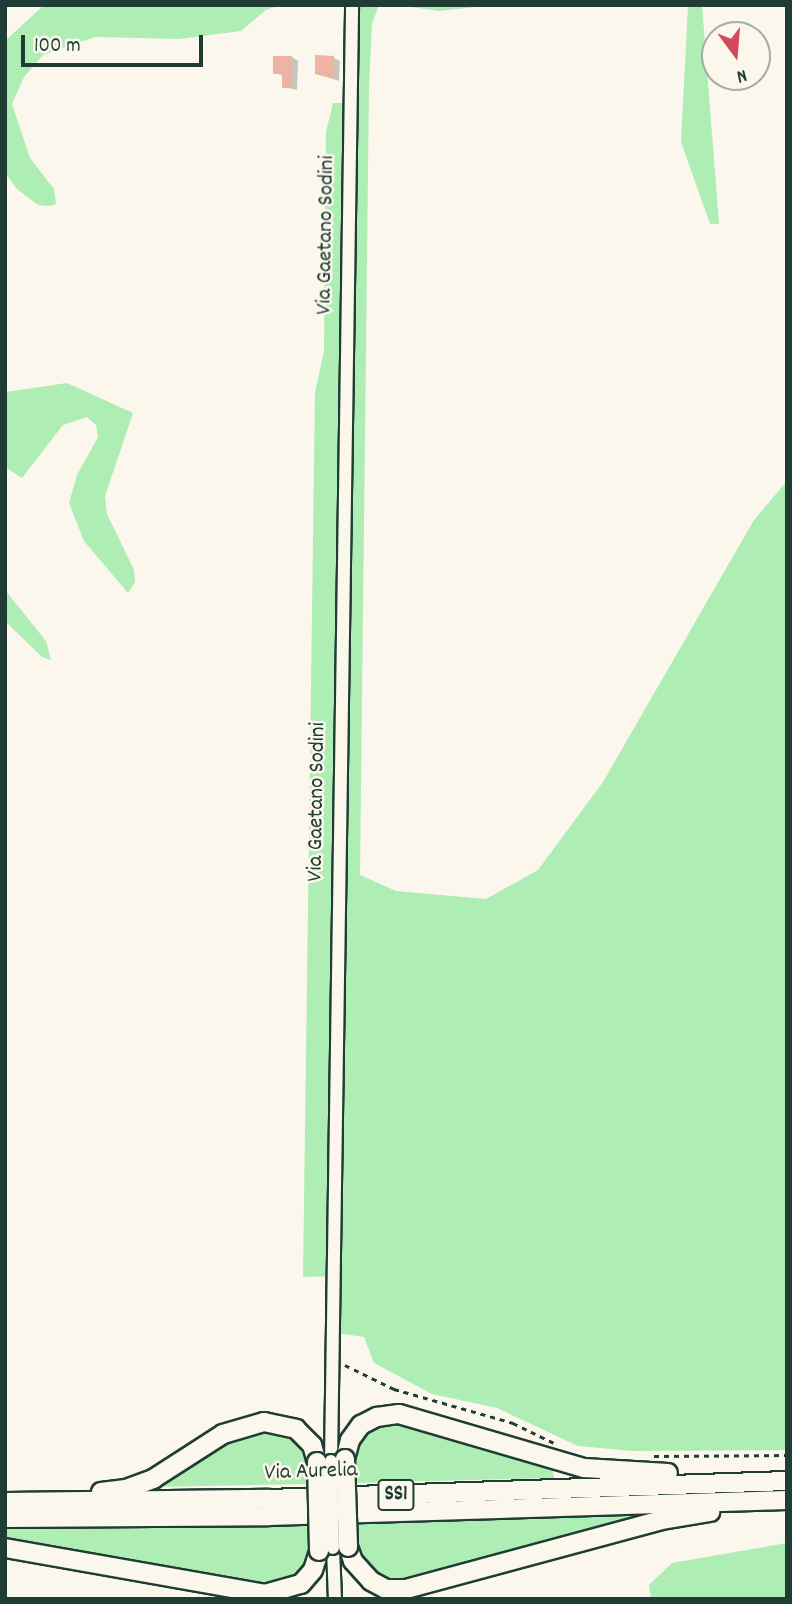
<!DOCTYPE html>
<html>
<head>
<meta charset="utf-8">
<style>
  body { margin:0 }
  #map { position:relative; width:792px; height:1604px; overflow:hidden; background:#fbf7ec; font-family:Dekko,sans-serif }
  div>[style] { position:absolute }
  .green>* { inset:0; background:#aeedb4 }
  .shadow>* { inset:0; background:#0003 }
  .building>* { inset:0; background:#edb4a4 }
  .path>* { height:2.5px; margin-top:-1.25px; transform-origin:0; background:repeating-linear-gradient(90deg,#1f3d34 0 5px,transparent 0 10px) }
  .roads { filter:drop-shadow(2px 0 #1f3d34) drop-shadow(-2px 0 #1f3d34) drop-shadow(0 2px #1f3d34) drop-shadow(0 -2px #1f3d34) }
  .minor>* { height:12px; margin:-6px; padding:0 6px; transform-origin:6px; border-radius:6px; background:#fbf7ec }
  .highway>* { height:18px; margin:-9px; padding:0 9px; transform-origin:9px; border-radius:9px; background:#fbf7ec }
  .bridges { filter:drop-shadow(2px 0 #1f3d34) drop-shadow(-2px 0 #1f3d34) drop-shadow(0 2px #1f3d34) drop-shadow(0 -2px #1f3d34) }
  .minor-bridge>* { height:12px; margin:-6px; padding:0 6px; transform-origin:6px; border-radius:6px; background:#fbf7ec }
  .highway-bridge>* { height:18px; margin:-9px; padding:0 9px; transform-origin:9px; border-radius:9px; background:#fbf7ec }
  span { translate:-50% -50%; white-space:nowrap; text-align:center; line-height:1.15; -webkit-text-stroke:5px #fbf7ec; paint-order:stroke }
  .shield-label span { padding:2px 5px; background:#fbf7ec; border:2px solid; border-radius:5px; -webkit-text-stroke-width:0 }
  .shield-label { font-size:21px; color:#1f3d34; font-weight:700 }
  .street-label { font-size:23px; color:#1f3d34 }
  .frame { position:absolute; inset:0; border:7px solid #1f3d34; pointer-events:none }
  .north { position:absolute; left:701px; top:21px; width:70px; height:70px; box-sizing:border-box; background:#fbf7ec; border:2px solid #a3ada2; border-radius:50%; rotate:164deg; font-size:19px; font-weight:700; line-height:28px; text-align:center; color:#1f3d34 }
  .north::after { content:''; display:block; margin:auto; width:24px; height:32px; background:#d1495b; clip-path:polygon(50% 0,100% 100%,50% 72%,0 100%) }
  .scale { position:absolute; left:21px; top:35px; width:182px; height:32px; box-sizing:border-box; border:4px solid #1f3d34; border-top:0; padding-left:9px; font-size:21px; line-height:24px; white-space:nowrap; color:#1f3d34; -webkit-text-stroke:5px #fbf7ec; paint-order:stroke }
</style>
</head>
<body>
<div id="map">
  <div class="green">
    <div style="clip-path:polygon(44px 5px,281px 5px,266px 10px,241px 31px,179px 39px,95px 37px,43px 55px,24px 77px,12px 104px,30px 158px,54px 189px,56px 204px,49px 206px,38px 205px,17px 189px,5px 173px,5px 41px)"></div>
    <div style="clip-path:polygon(346px 5px,379px 5px,372px 24px,369px 86px,360px 875px,396px 891px,486px 899px,538px 870px,603px 782px,754px 520px,787px 481px,787px 1450px,633px 1451px,578px 1446px,497px 1408px,432px 1394px,374px 1363px,364px 1337px,336px 1333px,336px 1276px,303px 1277px,315px 392px,324px 351px,326px 132px,333px 103px,347px 103px)"></div>
    <div style="clip-path:polygon(397px 5px,494px 5px,439px 11px)"></div>
    <div style="clip-path:polygon(688px 5px,702px 5px,719px 224px,710px 224px,681px 142px)"></div>
    <div style="clip-path:polygon(67px 383px,133px 413px,105px 496px,107px 514px,134px 570px,135px 582px,128px 593px,84px 541px,69px 503px,77px 475px,98px 437px,96px 425px,87px 417px,63px 425px,22px 478px,5px 467px,5px 392px)"></div>
    <div style="clip-path:polygon(5px 590px,46px 641px,51px 660px,42px 657px,5px 621px)"></div>
    <div style="clip-path:polygon(395px 1422px,553px 1470px,554px 1478px,354px 1483px,352px 1457px,361px 1438px,374px 1427px)"></div>
    <div style="clip-path:polygon(257px 1428px,291px 1434px,311px 1456px,313px 1484px,153px 1487px,223px 1438px)"></div>
    <div style="clip-path:polygon(658px 1514px,412px 1583px,380px 1581px,358px 1559px,355px 1524px)"></div>
    <div style="clip-path:polygon(313px 1523px,315px 1553px,303px 1576px,275px 1589px,5px 1542px,5px 1528px)"></div>
    <div style="clip-path:polygon(787px 1543px,787px 1599px,651px 1599px,649px 1585px,672px 1563px)"></div>
  </div>
  <div class="shadow">
    <div style="clip-path:polygon(292px 57px,298px 61px,297px 90px,284px 87px,284px 76px,275px 73px)"></div>
    <div style="clip-path:polygon(334px 58px,340px 61px,339px 81px,316px 73px)"></div>
  </div>
  <div class="building">
    <div style="clip-path:polygon(315px 55px,334px 56px,334px 79px,315px 74px)"></div>
    <div style="clip-path:polygon(273px 56px,292px 56px,292px 88px,282px 88px,282px 74px,273px 74px)"></div>
  </div>
  <div class="path">
    <div style="left:345px;top:1365px;width:55px;rotate:26.1deg"></div>
    <div style="left:394px;top:1389px;width:124px;rotate:15.9deg"></div>
    <div style="left:513px;top:1423px;width:46px;rotate:26deg"></div>
    <div style="left:654px;top:1456px;width:133px;rotate:-0.4deg"></div>
  </div>
  <div class="roads">
    <div class="minor">
      <div style="left:331px;top:1461px;width:1456px;rotate:-89.17deg"></div>
      <div style="left:333px;top:1548px;width:51px;rotate:87.8deg"></div>
    </div>
    <div class="highway">
      <div style="left:345px;top:1459px;width:20px;rotate:-75deg"></div>
      <div style="left:350px;top:1440px;width:19px;rotate:-54deg"></div>
      <div style="left:361px;top:1425px;width:18px;rotate:-27deg"></div>
      <div style="left:377px;top:1417px;width:22px;rotate:-8deg"></div>
      <div style="left:399px;top:1414px;width:193px;rotate:16.3deg"></div>
      <div style="left:584px;top:1468px;width:84px;rotate:3.4deg"></div>
      <div style="left:101px;top:1492px;width:25px;rotate:-7deg"></div>
      <div style="left:126px;top:1489px;width:29px;rotate:-20deg"></div>
      <div style="left:153px;top:1479px;width:83px;rotate:-32.7deg"></div>
      <div style="left:223px;top:1434px;width:43px;rotate:-16.3deg"></div>
      <div style="left:264px;top:1422px;width:33px;rotate:12deg"></div>
      <div style="left:296px;top:1429px;width:23px;rotate:45deg"></div>
      <div style="left:312px;top:1445px;width:18px;rotate:74deg"></div>
      <div style="left:5px;top:1502px;width:264px;rotate:-0.7deg"></div>
      <div style="left:269px;top:1499px;width:518px;rotate:-1.99deg"></div>
      <div style="left:5px;top:1518px;width:264px;rotate:-0.4deg"></div>
      <div style="left:269px;top:1516px;width:518px;rotate:-1.77deg"></div>
      <div style="left:348px;top:1547px;width:15px;rotate:70deg"></div>
      <div style="left:353px;top:1561px;width:27px;rotate:48deg"></div>
      <div style="left:371px;top:1581px;width:17px;rotate:28deg"></div>
      <div style="left:386px;top:1589px;width:20px"></div>
      <div style="left:406px;top:1589px;width:264px;rotate:-15.1deg"></div>
      <div style="left:661px;top:1520px;width:50px;rotate:-9.3deg"></div>
      <div style="left:5px;top:1548px;width:264px;rotate:10deg"></div>
      <div style="left:265px;top:1594px;width:37px;rotate:-16deg"></div>
      <div style="left:301px;top:1584px;width:18px;rotate:-49deg"></div>
      <div style="left:313px;top:1570px;width:20px;rotate:-72deg"></div>
    </div>
  </div>
  <div class="bridges">
    <div class="minor-bridge">
      <div style="left:331px;top:1461px;width:87px;rotate:88.7deg"></div>
    </div>
    <div class="highway-bridge">
      <div style="left:345px;top:1459px;width:88px;rotate:88deg"></div>
      <div style="left:317px;top:1462px;width:89px;rotate:88.7deg"></div>
    </div>
  </div>
  <div class="shield-label">
    <span style="left:396px;top:1495px">SS1</span>
  </div>
  <div class="street-label">
    <span style="left:327px;top:235px;rotate:-89deg">Via Gaetano Sodini</span>
    <span style="left:318px;top:802px;rotate:-89deg">Via Gaetano Sodini</span>
    <span style="left:311px;top:1473px;rotate:-2deg">Via Aurelia</span>
  </div>
  <div class="frame"></div>
  <div class="north">N</div>
  <div class="scale">100 m</div>
</div>
</body>
</html>
